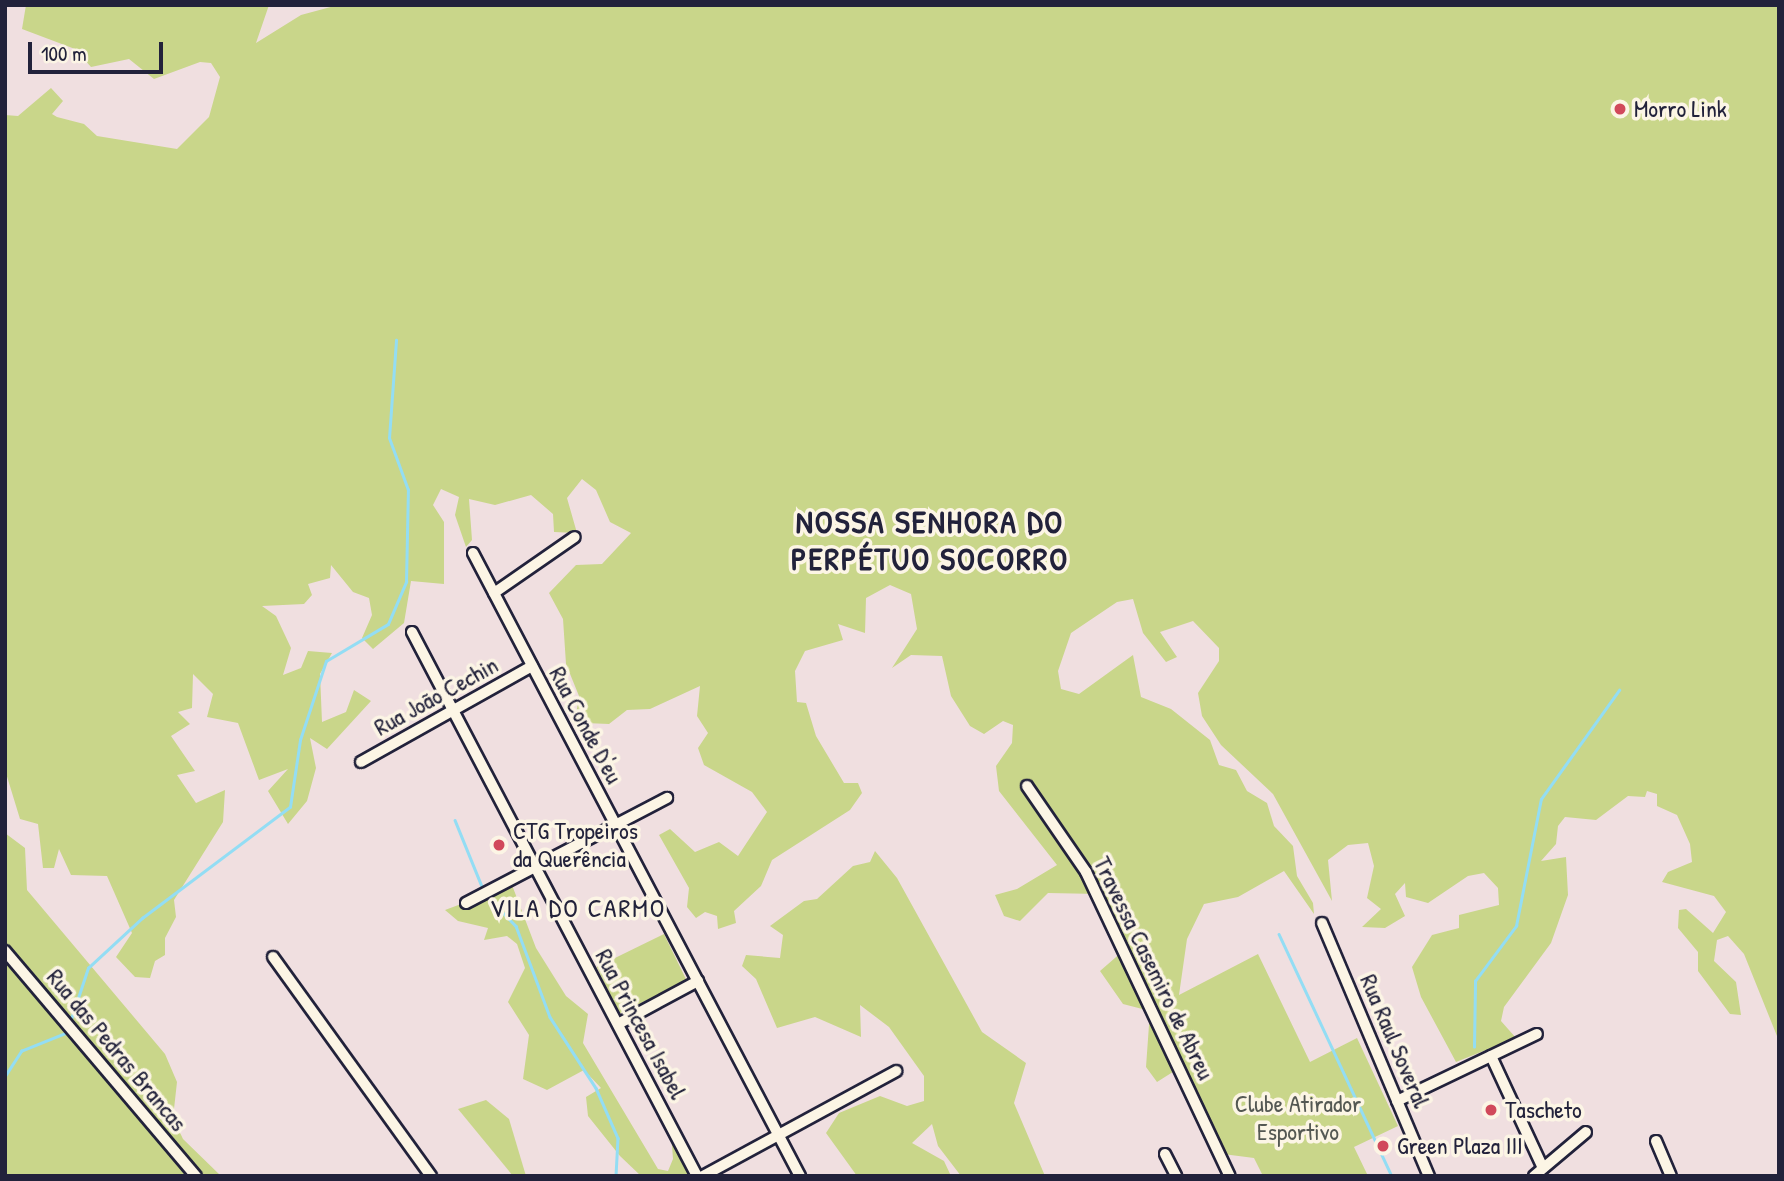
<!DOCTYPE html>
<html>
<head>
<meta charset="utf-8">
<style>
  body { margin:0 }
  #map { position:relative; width:1784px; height:1181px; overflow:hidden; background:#f0dfe0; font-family:"Patrick Hand",sans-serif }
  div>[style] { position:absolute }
  .green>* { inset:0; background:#c9d68a; transform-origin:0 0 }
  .stream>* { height:2.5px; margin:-1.25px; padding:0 1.25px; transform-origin:1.25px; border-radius:1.25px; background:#93ddf4 }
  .roads { filter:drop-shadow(2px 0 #22223b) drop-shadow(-2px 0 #22223b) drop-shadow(0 2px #22223b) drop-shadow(0 -2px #22223b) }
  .minor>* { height:10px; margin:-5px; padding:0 5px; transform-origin:5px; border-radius:5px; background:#fcf5e5 }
  .dots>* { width:19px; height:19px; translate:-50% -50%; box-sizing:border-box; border:4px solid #fcf5e5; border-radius:50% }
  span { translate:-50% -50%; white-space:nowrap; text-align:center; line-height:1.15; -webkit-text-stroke:7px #fcf5e5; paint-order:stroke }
  .poi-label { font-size:24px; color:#22223b }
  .left { translate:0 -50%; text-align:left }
  .street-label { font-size:24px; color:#22223b }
  .park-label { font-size:24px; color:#545853 }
  .neighbourhood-label { font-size:26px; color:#22223b; letter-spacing:2px }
  .district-label { font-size:32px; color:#22223b; font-weight:700; letter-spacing:2px }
  .frame { position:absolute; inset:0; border:7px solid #22223b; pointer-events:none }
  .scale { position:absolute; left:28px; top:42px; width:135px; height:32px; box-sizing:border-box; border:4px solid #22223b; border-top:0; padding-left:9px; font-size:21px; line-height:24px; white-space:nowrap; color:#22223b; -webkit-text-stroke:5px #fcf5e5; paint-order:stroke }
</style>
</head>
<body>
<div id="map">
  <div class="green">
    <div style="clip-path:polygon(26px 5px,269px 5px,256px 43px,301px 15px,338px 5px,1779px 5px,1779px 1041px,1744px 954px,1728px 936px,1717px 940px,1714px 961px,1736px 982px,1741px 1015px,1730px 1014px,1698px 971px,1698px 952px,1678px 928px,1679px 910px,1686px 909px,1713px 933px,1726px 912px,1714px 896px,1662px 882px,1668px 872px,1692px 862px,1690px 844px,1677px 815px,1657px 806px,1657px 794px,1647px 791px,1645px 797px,1628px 796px,1596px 820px,1565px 817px,1558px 826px,1556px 844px,1541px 861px,1566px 857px,1568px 895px,1551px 943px,1504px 1007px,1501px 1021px,1516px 1038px,1456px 1062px,1421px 997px,1412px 967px,1432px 935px,1459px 928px,1459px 915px,1499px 905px,1498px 888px,1484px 873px,1468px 876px,1428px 903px,1406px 897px,1405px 883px,1395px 894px,1405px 916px,1385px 928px,1362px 927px,1381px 909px,1367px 898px,1374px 866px,1368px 843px,1348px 845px,1328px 860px,1332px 901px,1273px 794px,1221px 745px,1202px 716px,1198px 693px,1219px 661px,1219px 648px,1193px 621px,1160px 632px,1177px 657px,1166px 662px,1143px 633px,1133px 599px,1117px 602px,1071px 633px,1058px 671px,1061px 689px,1079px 694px,1133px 655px,1141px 697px,1171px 709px,1210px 740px,1219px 765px,1236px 770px,1247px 791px,1267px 803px,1274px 826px,1293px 846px,1297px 876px,1313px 903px,1314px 914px,1284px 871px,1238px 897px,1204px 904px,1187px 939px,1179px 995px,1258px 954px,1310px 1062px,1357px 1038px,1398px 1126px,1354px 1147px,1368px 1176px,1263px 1176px,1254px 1158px,1223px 1154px,1176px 1070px,1157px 1082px,1146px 1067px,1150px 1011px,1123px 1004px,1100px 971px,1123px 951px,1099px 894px,1048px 893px,1020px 921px,1004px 916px,995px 895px,1017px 889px,1057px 865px,999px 791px,996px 766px,1012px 743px,1013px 725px,1003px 721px,984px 734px,970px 726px,951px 696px,942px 656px,911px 655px,892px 668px,917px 629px,911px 594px,890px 585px,866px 598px,865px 633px,838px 624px,843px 640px,805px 651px,795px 671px,797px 702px,806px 703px,816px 736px,844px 783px,858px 783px,862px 793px,850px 810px,772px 860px,761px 886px,734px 911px,736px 923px,718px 929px,717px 916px,705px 912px,696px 918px,687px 907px,689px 888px,659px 835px,670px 829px,695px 852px,719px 842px,738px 856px,767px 812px,752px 792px,704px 765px,698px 748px,708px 733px,697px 716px,700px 686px,650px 709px,627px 710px,609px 724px,585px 723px,576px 715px,579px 696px,566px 664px,563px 619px,549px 593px,576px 565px,602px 564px,631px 533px,610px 522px,596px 490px,582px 479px,567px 498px,577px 533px,554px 532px,553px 514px,531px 495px,495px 505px,469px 499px,472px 540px,466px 547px,455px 515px,459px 497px,441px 489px,433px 505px,444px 522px,444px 584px,411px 581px,404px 623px,373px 649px,362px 638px,372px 615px,369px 598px,353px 592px,331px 565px,330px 578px,308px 584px,312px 595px,304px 604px,262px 606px,276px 616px,291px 648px,283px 675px,301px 668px,308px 651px,332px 653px,320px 674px,322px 722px,346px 712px,354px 690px,371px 701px,327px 749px,310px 738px,316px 768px,307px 801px,288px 824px,268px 791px,288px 769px,259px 780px,238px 723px,207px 717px,213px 694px,193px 674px,192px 708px,178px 712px,190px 724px,171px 736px,195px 771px,177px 775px,196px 803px,225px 790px,223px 822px,174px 900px,176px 917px,165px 938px,165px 955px,155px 961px,150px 978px,135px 977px,116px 957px,132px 933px,107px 876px,71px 875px,59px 849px,54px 868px,43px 868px,38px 824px,20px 819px,5px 770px,5px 115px,18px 116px,51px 88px,63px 101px,52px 114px,57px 117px,84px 124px,97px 136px,177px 149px,209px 117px,220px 77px,211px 63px,200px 62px,154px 79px,129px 59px,91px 67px,75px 49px,22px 29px)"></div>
    <div style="clip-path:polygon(5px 833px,25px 848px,27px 890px,165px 1054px,177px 1082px,173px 1118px,183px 1139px,221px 1176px,5px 1176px)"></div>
    <div style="clip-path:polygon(875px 851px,897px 878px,982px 1032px,1026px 1063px,1014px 1103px,1045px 1176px,961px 1176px,938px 1146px,932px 1124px,912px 1143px,944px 1161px,951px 1176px,857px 1176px,826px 1133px,839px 1113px,880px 1096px,907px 1106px,924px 1101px,924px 1076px,889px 1027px,860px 1005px,861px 1037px,815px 1017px,777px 1028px,756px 979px,742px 966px,746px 955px,780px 958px,783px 935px,770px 926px,804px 901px,817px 899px,853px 866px,870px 862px)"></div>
    <div style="clip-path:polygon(512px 885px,536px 948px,566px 996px,588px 1014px,583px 1043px,658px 1169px,668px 1171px,673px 1159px,671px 1132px,689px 1176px,641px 1176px,620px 1156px,588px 1116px,586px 1097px,601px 1088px,584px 1070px,547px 1090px,523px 1079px,529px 1035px,508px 1002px,525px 968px,517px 944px,507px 936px,484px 940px,488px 928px,458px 921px,445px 910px)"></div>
    <div style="left:664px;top:934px;width:52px;height:75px;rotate:64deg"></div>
    <div style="clip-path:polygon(486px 1100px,509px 1119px,526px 1176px,513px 1176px,458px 1109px)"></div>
  </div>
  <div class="stream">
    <div style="left:455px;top:820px;width:80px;rotate:67.9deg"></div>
    <div style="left:485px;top:894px;width:45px;rotate:45.9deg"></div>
    <div style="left:516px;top:926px;width:97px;rotate:69.5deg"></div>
    <div style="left:550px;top:1017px;width:85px;rotate:57.1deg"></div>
    <div style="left:596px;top:1088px;width:55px;rotate:66.3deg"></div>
    <div style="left:618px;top:1138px;width:38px;rotate:93deg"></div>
    <div style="left:1279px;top:934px;width:267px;rotate:65deg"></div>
    <div style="left:70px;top:1022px;width:57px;rotate:-71.6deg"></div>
    <div style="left:88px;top:968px;width:74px;rotate:-42.8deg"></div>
    <div style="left:142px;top:918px;width:185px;rotate:-36.9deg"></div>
    <div style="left:290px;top:807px;width:68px;rotate:-81.5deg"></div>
    <div style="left:300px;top:740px;width:83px;rotate:-71.8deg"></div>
    <div style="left:326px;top:661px;width:72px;rotate:-30.8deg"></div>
    <div style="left:388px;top:624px;width:46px;rotate:-66.8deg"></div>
    <div style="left:406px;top:582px;width:92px;rotate:-88.8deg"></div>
    <div style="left:408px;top:490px;width:55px;rotate:-110.1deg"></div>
    <div style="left:389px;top:438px;width:98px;rotate:-85.9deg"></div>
    <div style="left:1474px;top:1047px;width:66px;rotate:-89.1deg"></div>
    <div style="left:1475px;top:981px;width:69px;rotate:-53.3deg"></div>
    <div style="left:1516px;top:926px;width:129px;rotate:-78.9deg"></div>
    <div style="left:1541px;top:799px;width:134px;rotate:-54.4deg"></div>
    <div style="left:5px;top:1076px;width:30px;rotate:-57deg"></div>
    <div style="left:21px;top:1051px;width:51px;rotate:-22deg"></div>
  </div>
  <div class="roads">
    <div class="minor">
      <div style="left:473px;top:553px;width:704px;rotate:62.31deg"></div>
      <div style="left:494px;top:593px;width:98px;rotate:-34.7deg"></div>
      <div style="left:412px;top:632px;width:614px;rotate:62.35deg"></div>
      <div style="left:361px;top:762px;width:196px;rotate:-29.3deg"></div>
      <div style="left:1027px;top:786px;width:104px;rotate:55.5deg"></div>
      <div style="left:1086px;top:872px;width:336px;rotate:64.7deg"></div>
      <div style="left:466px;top:903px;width:227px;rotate:-27.6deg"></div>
      <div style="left:1322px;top:923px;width:275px;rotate:67.1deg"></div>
      <div style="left:5px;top:951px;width:295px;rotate:49.7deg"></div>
      <div style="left:273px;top:957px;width:270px;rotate:54.2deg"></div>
      <div style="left:618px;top:1024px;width:91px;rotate:-28.3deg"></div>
      <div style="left:1491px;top:1056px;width:123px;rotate:65.1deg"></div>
      <div style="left:1397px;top:1101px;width:155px;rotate:-25.6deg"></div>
      <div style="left:1656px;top:1141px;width:38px;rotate:67deg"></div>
      <div style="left:1165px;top:1154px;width:25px;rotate:63deg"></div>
      <div style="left:703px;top:1176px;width:220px;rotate:-28.5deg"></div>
      <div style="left:1534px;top:1176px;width:68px;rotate:-40.2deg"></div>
    </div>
  </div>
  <div class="dots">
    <div style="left:1620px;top:109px;background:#d1495b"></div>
    <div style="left:499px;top:845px;background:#d1495b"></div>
    <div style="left:1491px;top:1110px;background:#d1495b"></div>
    <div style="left:1383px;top:1146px;background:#d1495b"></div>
  </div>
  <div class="poi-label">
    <span class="left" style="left:1634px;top:109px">Morro Link</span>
    <span class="left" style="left:513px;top:845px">CTG Tropeiros<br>da Querência</span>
    <span class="left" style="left:1505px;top:1110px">Tascheto</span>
    <span class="left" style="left:1397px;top:1146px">Green Plaza III</span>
  </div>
  <div class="street-label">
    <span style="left:436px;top:696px;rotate:-29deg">Rua João Cechin</span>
    <span style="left:586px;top:725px;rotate:62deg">Rua Conde D'eu</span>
    <span style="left:1154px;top:968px;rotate:64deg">Travessa Casemiro de Abreu</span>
    <span style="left:641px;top:1024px;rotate:62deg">Rua Princesa Isabel</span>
    <span style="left:1395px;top:1041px;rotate:67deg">Rua Raul Soveral</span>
    <span style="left:117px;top:1050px;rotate:50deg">Rua das Pedras Brancas</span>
  </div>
  <div class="park-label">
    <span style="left:1298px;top:1118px">Clube Atirador<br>Esportivo</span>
  </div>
  <div class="neighbourhood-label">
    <span style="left:578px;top:908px">VILA DO CARMO</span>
  </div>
  <div class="district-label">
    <span style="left:930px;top:541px">NOSSA SENHORA DO<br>PERPÉTUO SOCORRO</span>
  </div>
  <div class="frame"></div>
  <div class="scale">100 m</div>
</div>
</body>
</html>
